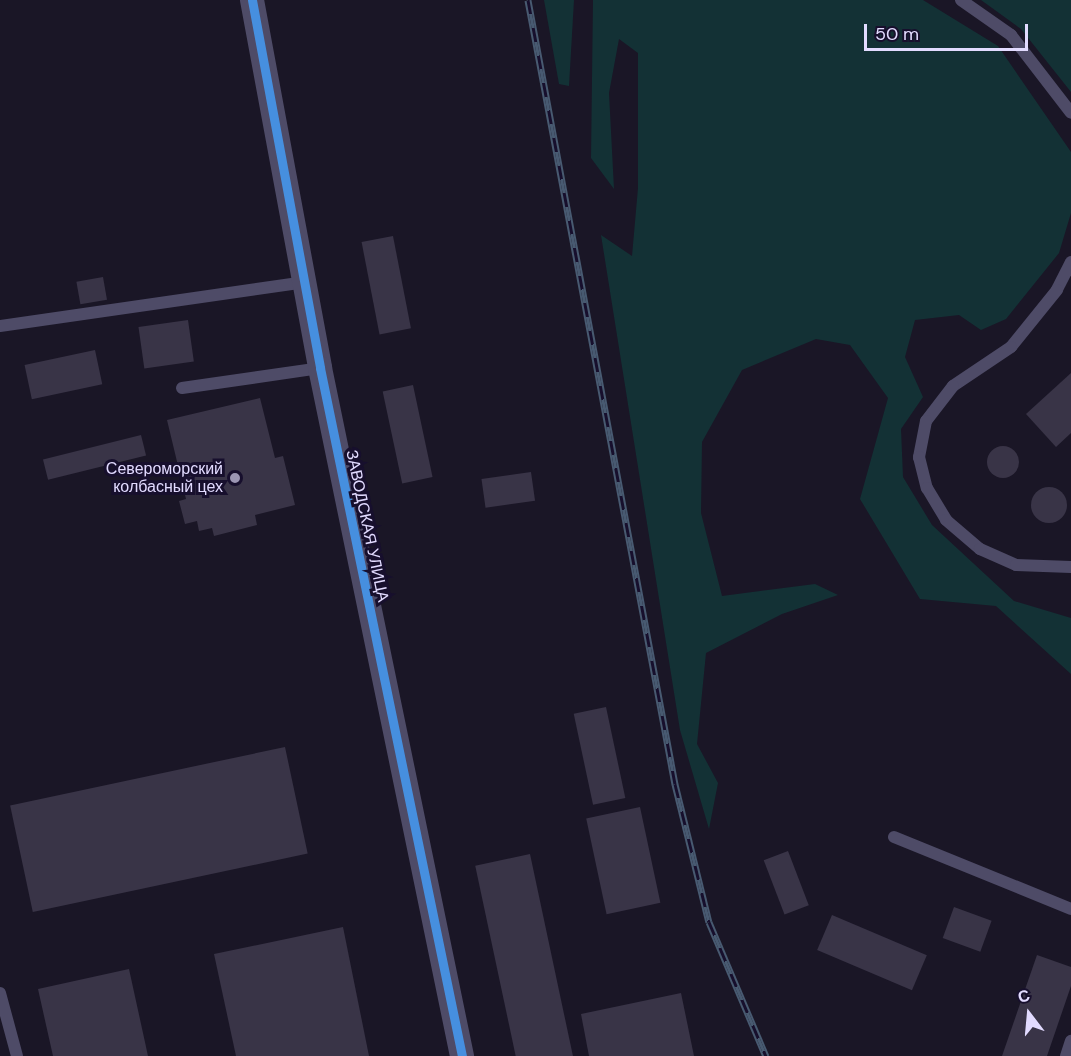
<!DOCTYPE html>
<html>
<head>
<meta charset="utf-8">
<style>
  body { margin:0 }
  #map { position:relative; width:1071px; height:1056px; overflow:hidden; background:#1a1626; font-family:"DM Sans",sans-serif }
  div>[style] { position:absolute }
  .green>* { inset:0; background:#133135 }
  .building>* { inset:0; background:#393447; transform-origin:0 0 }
  .round { border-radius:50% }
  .lane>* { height:12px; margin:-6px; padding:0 6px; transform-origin:6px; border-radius:6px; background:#4e4b67 }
  .street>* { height:24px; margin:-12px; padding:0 12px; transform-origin:12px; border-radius:12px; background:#4e4b67 }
  .rail>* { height:7px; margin-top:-3.5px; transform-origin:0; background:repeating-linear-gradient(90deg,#170f2d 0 14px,#485a71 0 28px); box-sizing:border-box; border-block:2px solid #485a71 }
  .cycleway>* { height:9px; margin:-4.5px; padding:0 4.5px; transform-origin:4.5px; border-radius:4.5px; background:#468fdf }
  .dots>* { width:16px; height:16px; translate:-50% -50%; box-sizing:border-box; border:3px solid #170f2d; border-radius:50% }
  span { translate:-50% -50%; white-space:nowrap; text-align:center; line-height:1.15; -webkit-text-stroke:6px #170f2d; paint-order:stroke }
  .poi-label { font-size:16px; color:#e2dbff }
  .right { translate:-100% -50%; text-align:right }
  .street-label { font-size:16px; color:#e2dbff }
  .north { position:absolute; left:999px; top:984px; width:60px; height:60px; -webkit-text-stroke:4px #170f2d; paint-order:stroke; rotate:344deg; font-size:16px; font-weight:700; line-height:24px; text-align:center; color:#e2dbff }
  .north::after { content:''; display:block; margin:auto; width:21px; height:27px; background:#e2dbff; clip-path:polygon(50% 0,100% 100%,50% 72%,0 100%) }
  .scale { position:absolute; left:864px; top:24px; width:164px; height:27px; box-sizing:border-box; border:3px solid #e2dbff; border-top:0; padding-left:8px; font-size:18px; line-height:21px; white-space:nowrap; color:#e2dbff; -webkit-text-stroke:4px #170f2d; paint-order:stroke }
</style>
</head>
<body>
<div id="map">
  <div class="green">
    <div style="clip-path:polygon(544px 0,574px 0,569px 86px,559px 84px)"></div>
    <div style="clip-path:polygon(593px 0,923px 0,998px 46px,1071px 152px,1071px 213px,1059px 253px,1006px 319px,981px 330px,959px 315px,915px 320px,905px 357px,923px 397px,901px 429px,903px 477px,932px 525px,1014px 601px,1071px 618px,1071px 674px,996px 606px,920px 599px,860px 499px,888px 398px,850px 345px,816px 339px,742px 370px,702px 442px,701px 513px,722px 596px,815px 584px,838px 595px,782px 614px,706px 653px,697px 744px,718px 783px,709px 829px,680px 730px,601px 235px,632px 256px,638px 188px,638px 53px,619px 39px,609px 93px,614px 189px,591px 158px)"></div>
    <div style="clip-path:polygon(981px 0,1071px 0,1071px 92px,1021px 29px)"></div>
  </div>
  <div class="building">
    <div style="left:393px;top:236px;width:94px;height:32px;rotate:79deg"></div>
    <div style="left:103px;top:277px;width:23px;height:27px;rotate:80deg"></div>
    <div style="left:188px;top:320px;width:42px;height:50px;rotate:82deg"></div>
    <div style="left:95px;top:350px;width:35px;height:72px;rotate:78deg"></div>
    <div style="clip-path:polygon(1071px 373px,1071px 433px,1056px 447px,1026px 414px)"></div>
    <div style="left:413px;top:385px;width:94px;height:31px;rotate:78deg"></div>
    <div style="clip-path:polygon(260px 398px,275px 458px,283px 456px,295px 505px,255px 515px,257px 525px,214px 536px,212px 528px,199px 531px,197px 521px,185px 524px,179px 501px,186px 499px,167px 420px)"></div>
    <div style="left:141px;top:435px;width:21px;height:101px;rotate:76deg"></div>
    <div class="round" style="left:987px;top:446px;width:32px;height:32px"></div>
    <div style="left:531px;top:472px;width:29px;height:50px;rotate:82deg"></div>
    <div class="round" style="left:1031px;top:487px;width:36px;height:36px"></div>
    <div style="left:606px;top:707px;width:93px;height:33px;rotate:78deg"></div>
    <div style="left:285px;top:747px;width:109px;height:281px;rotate:78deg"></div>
    <div style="left:640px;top:807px;width:98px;height:55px;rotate:78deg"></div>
    <div style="left:788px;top:851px;width:58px;height:26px;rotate:69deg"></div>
    <div style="left:530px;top:854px;width:207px;height:56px;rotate:78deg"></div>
    <div style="left:954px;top:907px;width:40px;height:33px;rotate:20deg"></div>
    <div style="left:832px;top:915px;width:103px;height:38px;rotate:23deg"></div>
    <div style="clip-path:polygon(343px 927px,369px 1056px,236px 1056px,214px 954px)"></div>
    <div style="clip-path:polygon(1037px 955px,1071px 967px,1071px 986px,1047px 1056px,1002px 1056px)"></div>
    <div style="clip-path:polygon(129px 969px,148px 1056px,53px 1056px,38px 989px)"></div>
    <div style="clip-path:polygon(681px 993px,694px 1056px,589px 1056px,581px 1014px)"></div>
  </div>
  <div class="lane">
    <div style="left:961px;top:0;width:61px;rotate:35deg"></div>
    <div style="left:1011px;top:35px;width:98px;rotate:52.4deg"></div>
    <div style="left:1071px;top:262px;width:31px;rotate:117deg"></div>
    <div style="left:1057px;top:290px;width:73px;rotate:128.9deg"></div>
    <div style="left:1011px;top:347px;width:70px;rotate:146.1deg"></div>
    <div style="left:953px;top:386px;width:44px;rotate:127.6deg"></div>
    <div style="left:926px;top:421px;width:37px;rotate:101deg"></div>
    <div style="left:919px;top:457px;width:32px;rotate:76deg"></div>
    <div style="left:927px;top:488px;width:37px;rotate:59deg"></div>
    <div style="left:946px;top:520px;width:45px;rotate:40.5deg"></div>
    <div style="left:980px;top:549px;width:39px;rotate:24deg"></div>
    <div style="left:1016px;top:565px;width:55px;rotate:2.1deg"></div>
    <div style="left:0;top:326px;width:307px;rotate:-8.2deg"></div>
    <div style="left:182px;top:388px;width:139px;rotate:-8.2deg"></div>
    <div style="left:894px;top:837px;width:191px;rotate:22.1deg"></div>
    <div style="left:0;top:993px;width:65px;rotate:74.9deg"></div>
    <div style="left:1066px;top:1056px;width:16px;rotate:-72deg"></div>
  </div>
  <div class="street">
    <div style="left:252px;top:0;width:374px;rotate:79.5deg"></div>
    <div style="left:320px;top:368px;width:703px;rotate:78.34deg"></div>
  </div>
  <div class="rail">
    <div style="left:528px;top:0;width:798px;rotate:79.38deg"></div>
    <div style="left:675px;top:784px;width:142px;rotate:76.2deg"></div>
    <div style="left:709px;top:922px;width:146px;rotate:67deg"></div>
  </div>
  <div class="cycleway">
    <div style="left:252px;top:0;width:374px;rotate:79.5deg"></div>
    <div style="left:320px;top:368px;width:703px;rotate:78.34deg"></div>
  </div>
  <div class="dots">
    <div style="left:235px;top:478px;background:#9c96b3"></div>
  </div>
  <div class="poi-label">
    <span class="right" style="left:223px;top:478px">Североморский<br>колбасный цех</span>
  </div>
  <div class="street-label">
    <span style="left:367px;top:526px;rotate:78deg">ЗАВОДСКАЯ УЛИЦА</span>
  </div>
  <div class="north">С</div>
  <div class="scale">50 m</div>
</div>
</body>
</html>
